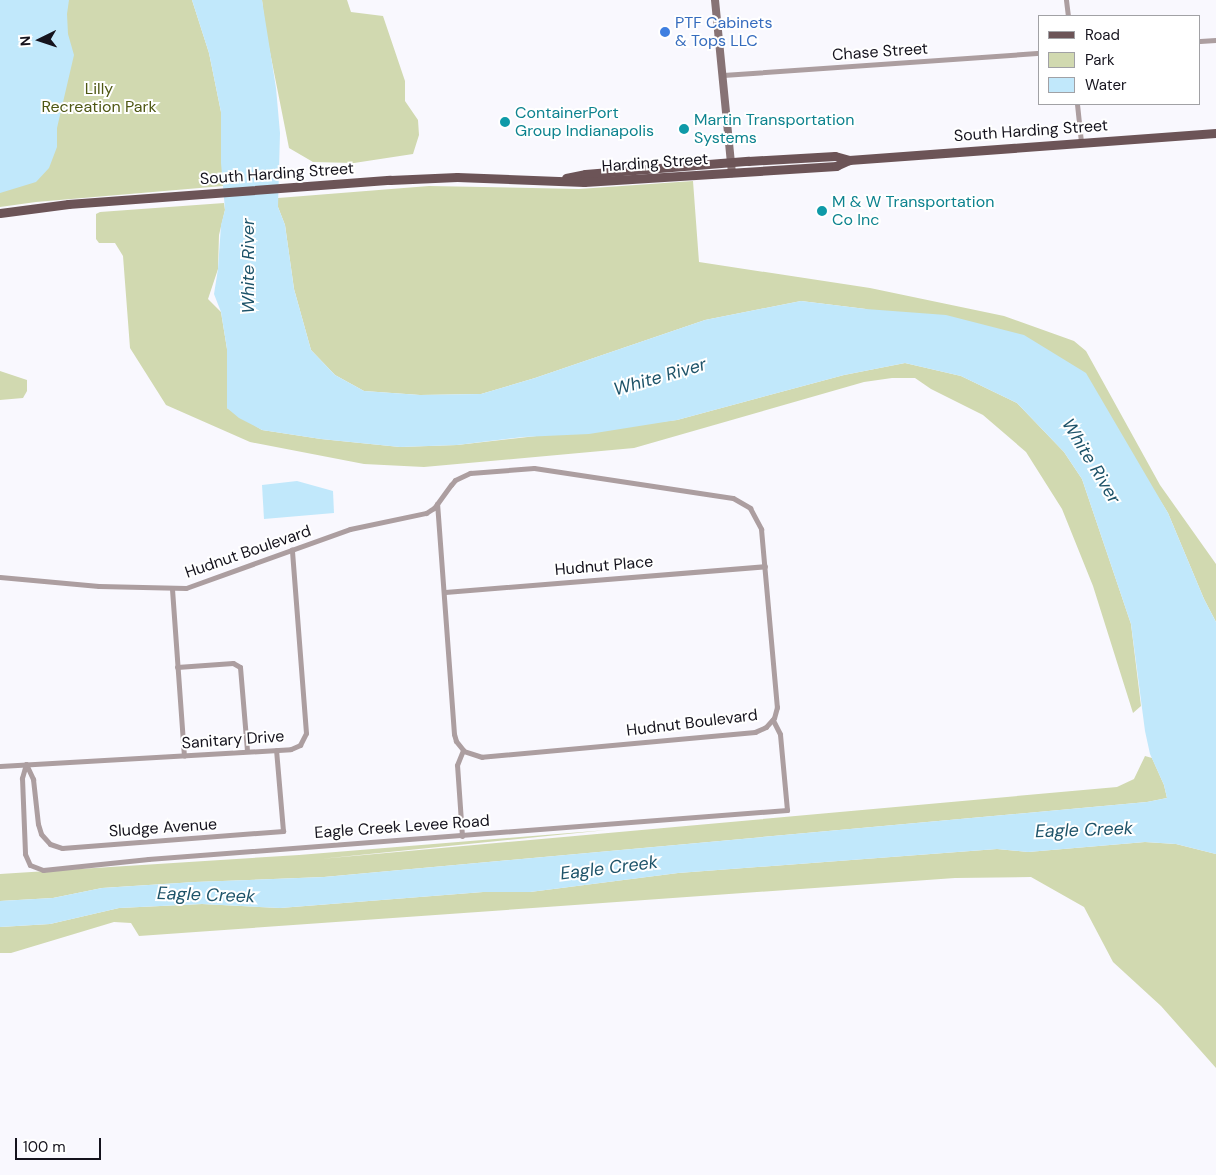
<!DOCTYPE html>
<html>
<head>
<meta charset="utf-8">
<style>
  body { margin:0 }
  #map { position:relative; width:1216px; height:1175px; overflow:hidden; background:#f9f8fe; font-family:"DM Sans",sans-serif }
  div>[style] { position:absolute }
  .green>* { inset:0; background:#d1d9b0 }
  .water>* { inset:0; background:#c1e8fb }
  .minor>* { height:5px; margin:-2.5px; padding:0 2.5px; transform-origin:2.5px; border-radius:2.5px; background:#ac9ea0 }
  .secondary>* { height:8px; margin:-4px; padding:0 4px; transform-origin:4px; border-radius:4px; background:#877375 }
  .primary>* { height:9px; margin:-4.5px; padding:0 4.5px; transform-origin:4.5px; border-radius:4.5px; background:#6c5457 }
  .dots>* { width:14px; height:14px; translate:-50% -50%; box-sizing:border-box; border:2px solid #fff; border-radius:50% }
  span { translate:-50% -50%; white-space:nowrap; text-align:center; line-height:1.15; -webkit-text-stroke:4px #fff; paint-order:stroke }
  .shop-label { font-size:16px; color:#366cbe }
  .left { translate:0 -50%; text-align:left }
  .street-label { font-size:16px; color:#15131d }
  .park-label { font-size:16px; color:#4e5713 }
  .culture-label { font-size:16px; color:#0d838f }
  .water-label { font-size:18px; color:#1d5369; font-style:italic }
  .legend { position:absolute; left:1038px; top:15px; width:162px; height:90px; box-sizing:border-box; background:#fff; border:1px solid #a1a1a5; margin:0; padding:6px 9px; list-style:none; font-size:15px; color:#15131d }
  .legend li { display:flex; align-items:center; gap:10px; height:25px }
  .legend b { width:25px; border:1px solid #a1a1a5 }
  .north { position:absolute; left:15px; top:15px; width:50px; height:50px; -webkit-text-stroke:4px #fff; paint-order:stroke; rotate:266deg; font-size:14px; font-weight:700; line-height:20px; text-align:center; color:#15131d }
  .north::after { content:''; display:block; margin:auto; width:18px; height:22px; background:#15131d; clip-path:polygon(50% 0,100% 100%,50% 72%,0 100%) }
  .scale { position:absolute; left:15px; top:1138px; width:86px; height:22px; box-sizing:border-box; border:2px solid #15131d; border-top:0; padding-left:6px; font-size:15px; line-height:18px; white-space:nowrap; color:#15131d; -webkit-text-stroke:4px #fff; paint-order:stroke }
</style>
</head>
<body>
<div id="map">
  <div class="green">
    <div style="clip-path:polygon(0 0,192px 0,209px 53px,221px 112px,223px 186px,36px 202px,0 207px)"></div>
    <div style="clip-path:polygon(262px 0,347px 0,351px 12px,383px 16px,405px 81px,405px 101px,418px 120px,419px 135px,413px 154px,354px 163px,313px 162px,289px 148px,265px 27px)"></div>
    <div style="clip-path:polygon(693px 181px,699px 262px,870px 288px,1004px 316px,1074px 341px,1086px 351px,1160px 485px,1216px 564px,1216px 622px,1204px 599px,1168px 513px,1133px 457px,866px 309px,801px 301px,705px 320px,535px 378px,481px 394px,420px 395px,364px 391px,335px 375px,311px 350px,294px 289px,285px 225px,278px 207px,278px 198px,429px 186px,579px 189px)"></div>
    <div style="clip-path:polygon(224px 203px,225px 210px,219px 235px,218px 269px,208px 299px,221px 312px,227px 349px,227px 408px,262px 430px,321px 439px,400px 447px,457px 445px,677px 420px,844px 375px,905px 363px,961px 376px,1017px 403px,1064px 452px,1082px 479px,1131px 624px,1141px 706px,1133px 713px,1093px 586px,1062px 509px,1026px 452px,983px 415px,931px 389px,915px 378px,892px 378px,864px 382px,634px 448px,424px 467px,364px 464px,250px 442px,166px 405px,130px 348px,123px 256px,115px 243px,99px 243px,96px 239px,96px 214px,100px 212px)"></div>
    <div style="clip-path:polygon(0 371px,27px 380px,27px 391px,23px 398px,0 400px)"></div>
    <div style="clip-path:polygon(1145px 756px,1152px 758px,1164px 785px,1167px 798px,1147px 802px,324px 877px,195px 882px,102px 888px,53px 898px,0 901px,0 874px,299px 855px,607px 830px,320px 859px,1117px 787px,1134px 779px)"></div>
    <div style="clip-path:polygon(1145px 842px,1176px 844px,1216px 854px,1216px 1068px,1161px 1006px,1113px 962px,1084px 907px,1031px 877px,955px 878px,139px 936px,131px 923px,114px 922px,11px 953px,0 953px,0 927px,50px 924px,119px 908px,202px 904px,280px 908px,483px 892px,530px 892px,678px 873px,997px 849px,1028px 852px)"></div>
  </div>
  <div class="water">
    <div style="clip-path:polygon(0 0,69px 0,67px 14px,68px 34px,74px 55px,57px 128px,57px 147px,49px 168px,36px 182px,0 193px)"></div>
    <div style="clip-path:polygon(192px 0,262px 0,276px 88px,280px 133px,278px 207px,285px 225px,294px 289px,311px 350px,335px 375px,364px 391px,420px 395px,481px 394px,535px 378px,705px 320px,801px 301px,866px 309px,946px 315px,1024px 335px,1086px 373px,1168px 513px,1204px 599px,1216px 622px,1216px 854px,1176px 844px,1145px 842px,1028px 852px,997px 849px,678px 873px,530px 892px,483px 892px,280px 908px,202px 904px,119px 908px,50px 924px,0 927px,0 901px,53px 898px,102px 888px,195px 882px,324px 877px,1147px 802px,1167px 798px,1164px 785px,1150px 754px,1145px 731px,1131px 624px,1082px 479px,1064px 452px,1017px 403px,961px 376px,905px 363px,844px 375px,677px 420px,589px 434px,523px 437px,457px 445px,400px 447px,321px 439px,262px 430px,239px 418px,227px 408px,227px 349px,221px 312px,214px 294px,218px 269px,221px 225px,225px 210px,221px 163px,221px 112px,209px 53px)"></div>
    <div style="clip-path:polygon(297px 481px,333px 491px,334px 513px,264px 519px,262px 485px)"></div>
  </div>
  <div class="minor">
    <div style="left:1066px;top:0;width:16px;rotate:83deg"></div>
    <div style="left:1200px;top:41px;width:16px;rotate:-4deg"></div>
    <div style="left:723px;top:75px;width:318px;rotate:-4deg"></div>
    <div style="left:1077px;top:104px;width:39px;rotate:84deg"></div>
    <div style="left:0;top:577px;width:99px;rotate:5.2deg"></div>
    <div style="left:99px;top:586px;width:87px;rotate:1.3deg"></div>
    <div style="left:186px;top:588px;width:174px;rotate:-19.8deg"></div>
    <div style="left:350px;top:529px;width:78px;rotate:-11.9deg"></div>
    <div style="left:426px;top:513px;width:9px;rotate:-32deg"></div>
    <div style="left:434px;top:508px;width:5px;rotate:-53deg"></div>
    <div style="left:437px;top:504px;width:24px;rotate:-54deg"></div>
    <div style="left:451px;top:485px;width:6px;rotate:-51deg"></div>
    <div style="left:455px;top:480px;width:17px;rotate:-25deg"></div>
    <div style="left:470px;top:473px;width:64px;rotate:-4.5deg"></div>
    <div style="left:534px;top:468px;width:201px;rotate:8.6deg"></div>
    <div style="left:733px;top:498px;width:20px;rotate:30deg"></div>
    <div style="left:750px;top:508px;width:24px;rotate:62deg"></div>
    <div style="left:761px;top:529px;width:179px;rotate:84.9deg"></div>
    <div style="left:777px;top:707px;width:11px;rotate:105deg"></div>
    <div style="left:774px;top:718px;width:12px;rotate:132deg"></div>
    <div style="left:766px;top:727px;width:12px;rotate:156deg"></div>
    <div style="left:755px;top:732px;width:274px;rotate:174.8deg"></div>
    <div style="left:482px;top:757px;width:19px;rotate:-162deg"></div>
    <div style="left:464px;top:751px;width:13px;rotate:-129deg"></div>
    <div style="left:456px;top:741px;width:7px;rotate:-106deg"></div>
    <div style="left:454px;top:734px;width:231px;rotate:-94.2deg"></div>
    <div style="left:172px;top:589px;width:167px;rotate:85.9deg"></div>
    <div style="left:445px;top:592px;width:321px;rotate:-4.6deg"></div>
    <div style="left:177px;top:667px;width:56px;rotate:-4.1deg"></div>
    <div style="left:233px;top:663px;width:8px;rotate:30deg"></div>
    <div style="left:240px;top:667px;width:84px;rotate:85.2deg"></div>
    <div style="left:26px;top:764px;width:15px;rotate:106deg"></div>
    <div style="left:22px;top:778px;width:76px;rotate:87.7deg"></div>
    <div style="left:25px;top:854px;width:12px;rotate:66deg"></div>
    <div style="left:30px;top:865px;width:14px;rotate:21deg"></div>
    <div style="left:43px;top:870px;width:106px;rotate:-6deg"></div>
    <div style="left:148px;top:859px;width:641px;rotate:-4.38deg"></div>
    <div style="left:787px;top:810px;width:76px;rotate:-95.3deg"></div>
    <div style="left:780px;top:734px;width:16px;rotate:-117deg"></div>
    <div style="left:26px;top:764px;width:17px;rotate:65deg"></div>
    <div style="left:33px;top:779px;width:45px;rotate:83.7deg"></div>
    <div style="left:38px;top:824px;width:10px;rotate:73deg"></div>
    <div style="left:41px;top:834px;width:13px;rotate:48deg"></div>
    <div style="left:50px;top:844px;width:13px;rotate:18deg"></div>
    <div style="left:62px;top:848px;width:222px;rotate:-4.4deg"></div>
    <div style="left:283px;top:831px;width:81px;rotate:-94.9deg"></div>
    <div style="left:0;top:766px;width:291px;rotate:-3.3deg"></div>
    <div style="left:291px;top:749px;width:10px;rotate:-24deg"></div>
    <div style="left:300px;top:745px;width:13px;rotate:-63deg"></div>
    <div style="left:306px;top:733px;width:184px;rotate:-94.4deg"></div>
    <div style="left:462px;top:836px;width:71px;rotate:-94deg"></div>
    <div style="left:457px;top:765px;width:16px;rotate:-68deg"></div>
  </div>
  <div class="secondary">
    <div style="left:715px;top:0;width:174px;rotate:84.4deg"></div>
  </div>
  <div class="primary">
    <div style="left:566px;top:178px;width:19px;rotate:-12deg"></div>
    <div style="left:585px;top:174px;width:164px;rotate:-4.6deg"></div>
    <div style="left:748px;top:161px;width:87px;rotate:-3.3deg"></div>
    <div style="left:835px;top:156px;width:15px;rotate:16deg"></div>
    <div style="left:0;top:213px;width:69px;rotate:-7.5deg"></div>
    <div style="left:68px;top:204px;width:323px;rotate:-4.3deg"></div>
    <div style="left:390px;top:180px;width:67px;rotate:-2.6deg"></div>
    <div style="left:457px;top:177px;width:127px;rotate:2.3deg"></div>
    <div style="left:584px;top:182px;width:253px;rotate:-3.6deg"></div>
    <div style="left:836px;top:166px;width:14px;rotate:-25deg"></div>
    <div style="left:849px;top:160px;width:368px;rotate:-4.2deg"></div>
  </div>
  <div class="dots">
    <div style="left:665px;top:32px;background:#3f7fe0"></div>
    <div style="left:505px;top:122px;background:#0f9aa8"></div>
    <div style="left:684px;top:129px;background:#0f9aa8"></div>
    <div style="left:822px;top:211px;background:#0f9aa8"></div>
  </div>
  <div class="shop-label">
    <span class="left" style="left:675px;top:32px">PTF Cabinets<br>&amp; Tops LLC</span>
  </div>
  <div class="street-label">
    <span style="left:880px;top:52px;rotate:-4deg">Chase Street</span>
    <span style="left:1031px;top:131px;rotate:-4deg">South Harding Street</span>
    <span style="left:655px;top:163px;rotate:-4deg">Harding Street</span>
    <span style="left:277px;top:174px;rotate:-4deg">South Harding Street</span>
    <span style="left:248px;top:552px;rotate:-19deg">Hudnut Boulevard</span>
    <span style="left:604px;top:566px;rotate:-5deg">Hudnut Place</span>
    <span style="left:692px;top:723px;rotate:-7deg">Hudnut Boulevard</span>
    <span style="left:233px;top:740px;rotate:-4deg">Sanitary Drive</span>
    <span style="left:402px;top:827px;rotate:-4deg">Eagle Creek Levee Road</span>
    <span style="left:163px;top:828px;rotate:-4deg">Sludge Avenue</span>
  </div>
  <div class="park-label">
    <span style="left:99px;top:98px">Lilly<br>Recreation Park</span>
  </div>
  <div class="culture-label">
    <span class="left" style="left:515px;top:122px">ContainerPort<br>Group Indianapolis</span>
    <span class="left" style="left:694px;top:129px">Martin Transportation<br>Systems</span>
    <span class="left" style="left:832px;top:211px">M &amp; W Transportation<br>Co Inc</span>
  </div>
  <div class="water-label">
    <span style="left:248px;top:266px;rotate:-90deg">White River</span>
    <span style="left:660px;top:377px;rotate:-16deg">White River</span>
    <span style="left:1091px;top:461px;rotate:59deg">White River</span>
    <span style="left:1084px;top:830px;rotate:-2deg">Eagle Creek</span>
    <span style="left:609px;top:868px;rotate:-7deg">Eagle Creek</span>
    <span style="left:206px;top:895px;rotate:2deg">Eagle Creek</span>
  </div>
  <ul class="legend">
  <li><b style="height:6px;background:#6c5457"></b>Road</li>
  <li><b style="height:14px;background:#d1d9b0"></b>Park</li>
  <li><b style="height:14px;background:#c1e8fb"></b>Water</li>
  </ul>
  <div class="north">N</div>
  <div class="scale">100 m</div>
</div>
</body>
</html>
